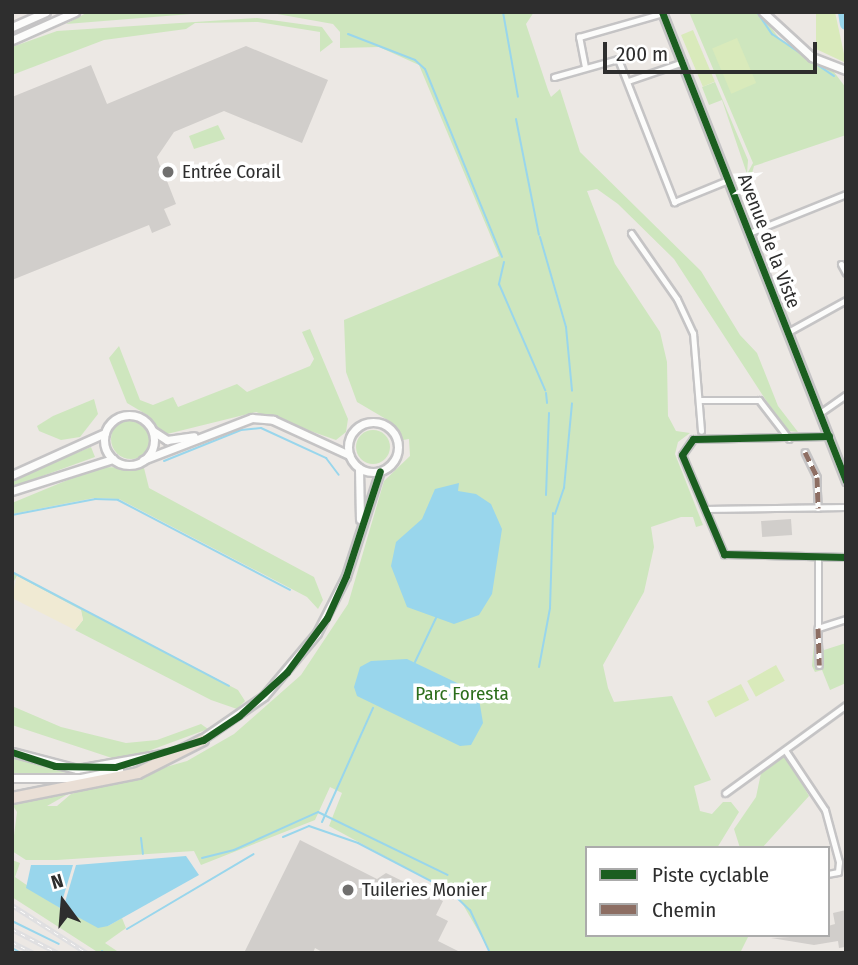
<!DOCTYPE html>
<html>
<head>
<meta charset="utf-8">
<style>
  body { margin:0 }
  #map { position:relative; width:858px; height:965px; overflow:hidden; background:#ece8e4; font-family:"Fira Sans Condensed",sans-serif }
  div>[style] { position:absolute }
  .green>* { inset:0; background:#cee6be }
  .round { border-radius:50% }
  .sand>* { inset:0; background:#f0ead3 }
  .pitch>* { inset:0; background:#d9eabb; transform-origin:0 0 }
  .water>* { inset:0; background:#99d6ec }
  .stream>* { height:2px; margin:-1px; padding:0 1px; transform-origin:1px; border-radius:1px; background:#99d6ec }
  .river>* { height:12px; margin:-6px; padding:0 6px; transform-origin:6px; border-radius:6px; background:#99d6ec }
  .building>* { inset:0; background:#d1cecb; transform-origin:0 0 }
  .roads { filter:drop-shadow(2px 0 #c5c4c5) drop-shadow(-2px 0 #c5c4c5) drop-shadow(0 2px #c5c4c5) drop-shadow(0 -2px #c5c4c5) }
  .pedestrian>* { height:4.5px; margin:-2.25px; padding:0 2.25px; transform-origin:2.25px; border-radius:2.25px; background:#fcfcfb }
  .minor>* { height:5px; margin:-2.5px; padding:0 2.5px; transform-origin:2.5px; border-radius:2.5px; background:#fcfcfb }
  .tertiary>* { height:7px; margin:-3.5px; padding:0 3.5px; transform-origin:3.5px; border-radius:3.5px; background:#fcfcfb }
  .tertiary>.ring { margin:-3.5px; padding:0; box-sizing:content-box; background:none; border:7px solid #fcfcfb; border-radius:50% }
  .motorway>* { height:10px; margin:-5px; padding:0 5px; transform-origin:5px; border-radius:5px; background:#eadfd6 }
  .rail>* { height:4.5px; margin-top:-2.25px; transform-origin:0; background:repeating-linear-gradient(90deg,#fff 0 5px,#dfdfe1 0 10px); box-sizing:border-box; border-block:2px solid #dfdfe1 }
  .quiet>* { height:5px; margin-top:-2.5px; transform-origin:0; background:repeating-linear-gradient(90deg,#8d6e63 0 10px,transparent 0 15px) }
  .cycleway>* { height:7px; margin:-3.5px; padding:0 3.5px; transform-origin:3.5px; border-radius:3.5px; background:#1b5e20 }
  .dots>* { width:19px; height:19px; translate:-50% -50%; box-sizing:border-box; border:4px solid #fff; border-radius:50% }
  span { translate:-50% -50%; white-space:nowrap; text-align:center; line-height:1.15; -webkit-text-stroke:7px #fff; paint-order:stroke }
  .poi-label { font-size:19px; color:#2e2e2e }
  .left { translate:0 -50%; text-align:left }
  .street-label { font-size:19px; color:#2e2e2e }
  .park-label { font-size:19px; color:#2c6e1b }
  .frame { position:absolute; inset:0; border:14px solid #2e2e2e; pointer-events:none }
  .legend { position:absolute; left:585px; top:846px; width:245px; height:91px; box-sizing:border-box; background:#fff; border:2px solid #ababab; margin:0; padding:9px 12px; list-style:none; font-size:21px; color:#2e2e2e }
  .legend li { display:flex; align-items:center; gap:14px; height:35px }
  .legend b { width:35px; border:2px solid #ababab }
  .north { position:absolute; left:28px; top:867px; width:70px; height:70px; -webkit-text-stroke:5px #fff; paint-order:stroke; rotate:344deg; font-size:19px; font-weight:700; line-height:28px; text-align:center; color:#2e2e2e }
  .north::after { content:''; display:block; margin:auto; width:24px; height:32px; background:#2e2e2e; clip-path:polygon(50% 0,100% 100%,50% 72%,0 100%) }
  .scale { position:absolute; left:603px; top:42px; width:214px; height:32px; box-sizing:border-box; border:4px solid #2e2e2e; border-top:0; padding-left:9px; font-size:21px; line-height:24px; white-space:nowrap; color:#2e2e2e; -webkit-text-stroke:5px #fff; paint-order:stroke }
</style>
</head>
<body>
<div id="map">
  <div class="green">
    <div style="clip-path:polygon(88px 12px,216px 12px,66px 24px)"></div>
    <div style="clip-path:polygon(266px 12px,534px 12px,526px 24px,548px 90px,551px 97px,560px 89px,580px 152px,701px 271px,740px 335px,757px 353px,778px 406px,798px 432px,789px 431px,773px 411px,674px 259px,618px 204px,597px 189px,587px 191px,615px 264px,660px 332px,667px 362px,668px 416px,676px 431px,690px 433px,678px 442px,675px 454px,703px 525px,696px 527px,693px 517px,681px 517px,651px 527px,654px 547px,644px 592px,603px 665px,608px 688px,614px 702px,672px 696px,711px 780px,694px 786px,700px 811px,712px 814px,723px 802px,731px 802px,739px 812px,717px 848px,587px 848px,587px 935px,749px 935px,740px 953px,491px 953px,458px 896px,329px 826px,342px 793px,330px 787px,315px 820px,201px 865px,194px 851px,57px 860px,26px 860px,12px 851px,17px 812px,12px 804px,70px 793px,47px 806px,57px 806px,71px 794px,187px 761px,234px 734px,301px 675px,348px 604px,384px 481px,410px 456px,409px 439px,403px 440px,391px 422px,357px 402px,346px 372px,344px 320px,499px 256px,419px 65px,379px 47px,340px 48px,340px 32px,333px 24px)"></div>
    <div style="clip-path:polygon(689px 12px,759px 12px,779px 38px,834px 72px,846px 88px,846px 135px,754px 166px,750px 181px,740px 187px,753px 163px)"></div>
    <div style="clip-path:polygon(257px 18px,322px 27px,333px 42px,320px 52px,320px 32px,258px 22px,195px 23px,186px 29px,104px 40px,12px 75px,12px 47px,57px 31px)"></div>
    <div style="clip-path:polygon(715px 82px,748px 160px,747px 174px,722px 100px,709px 105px,702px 87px)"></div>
    <div style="clip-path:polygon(218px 125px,225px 139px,194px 149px,189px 136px)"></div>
    <div style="clip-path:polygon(310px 329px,348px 419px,346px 432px,336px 440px,256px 412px,163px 435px,149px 416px,127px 403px,109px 358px,119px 346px,140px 400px,153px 405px,173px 397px,178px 407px,237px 384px,247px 392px,310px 366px,314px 359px,302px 332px)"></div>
    <div style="clip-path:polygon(94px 399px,98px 414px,80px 437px,61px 440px,39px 431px,37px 426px,53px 416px)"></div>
    <div class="round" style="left:111px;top:419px;width:40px;height:40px"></div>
    <div class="round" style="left:356px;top:430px;width:34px;height:34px"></div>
    <div style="clip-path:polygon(91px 447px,95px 457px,12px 487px,12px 479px)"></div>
    <div style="clip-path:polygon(99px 467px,144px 468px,149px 488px,314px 577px,323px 600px,318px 609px,307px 597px,119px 499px,94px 498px,12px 514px,12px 503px)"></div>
    <div style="clip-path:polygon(12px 572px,238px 690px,245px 701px,237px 709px,211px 700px,75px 630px,83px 620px,81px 610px,17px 576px,12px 584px)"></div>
    <div style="clip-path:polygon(815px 630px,824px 650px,846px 643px,846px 683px,830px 690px,822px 670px,815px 672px,812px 666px)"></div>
    <div style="clip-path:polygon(12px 706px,61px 727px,126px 743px,157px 740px,201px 724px,208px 729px,121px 761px,12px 725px)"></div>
    <div style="clip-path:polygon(12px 755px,49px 767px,81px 772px,12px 774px)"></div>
    <div style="clip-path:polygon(785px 755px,809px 796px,762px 848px,740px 848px,734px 829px,756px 797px,761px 773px)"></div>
    <div style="clip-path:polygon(12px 860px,20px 863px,15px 877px,60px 908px,108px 926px,122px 918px,126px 928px,105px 943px,120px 953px,99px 953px,12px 897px)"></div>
  </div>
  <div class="sand">
    <div style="clip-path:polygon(17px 576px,81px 611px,83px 620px,75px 630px,12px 598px)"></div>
  </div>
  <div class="pitch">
    <div style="clip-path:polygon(816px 12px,835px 12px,846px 63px,816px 49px)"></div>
    <div style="left:693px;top:30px;width:56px;height:13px;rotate:67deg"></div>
    <div style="left:737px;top:38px;width:49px;height:27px;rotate:67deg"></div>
    <div style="left:776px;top:665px;width:18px;height:33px;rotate:61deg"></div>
    <div style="left:741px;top:684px;width:18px;height:38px;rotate:63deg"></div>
  </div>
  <div class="water">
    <div style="clip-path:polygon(459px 483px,458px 491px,476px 494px,491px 504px,502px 529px,492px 594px,479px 615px,454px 624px,407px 607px,391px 566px,396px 542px,422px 519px,435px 489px)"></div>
    <div style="clip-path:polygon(407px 659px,478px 693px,483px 723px,471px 745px,460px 746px,357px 696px,354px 687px,360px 667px,371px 661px)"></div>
    <div style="clip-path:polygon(186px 856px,199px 875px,108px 926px,98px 928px,63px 909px,76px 865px)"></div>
    <div style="clip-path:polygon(31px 865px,73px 865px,60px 908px,26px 888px)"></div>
  </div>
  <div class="stream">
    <div style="left:503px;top:12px;width:86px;rotate:80deg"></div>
    <div style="left:757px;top:12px;width:27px;rotate:56deg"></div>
    <div style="left:772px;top:34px;width:75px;rotate:34.1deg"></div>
    <div style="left:348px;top:34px;width:72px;rotate:21.2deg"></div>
    <div style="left:415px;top:60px;width:13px;rotate:42deg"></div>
    <div style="left:425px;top:69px;width:203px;rotate:67.7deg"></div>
    <div style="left:516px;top:119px;width:118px;rotate:78.8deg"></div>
    <div style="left:540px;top:237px;width:94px;rotate:73.9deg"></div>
    <div style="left:566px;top:327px;width:64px;rotate:84.6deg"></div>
    <div style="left:504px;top:262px;width:23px;rotate:103deg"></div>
    <div style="left:499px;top:284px;width:116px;rotate:66.5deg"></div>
    <div style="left:546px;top:393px;width:10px;rotate:84deg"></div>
    <div style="left:164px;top:461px;width:83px;rotate:-21.9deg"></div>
    <div style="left:241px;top:430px;width:20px;rotate:-6deg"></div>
    <div style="left:261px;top:428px;width:72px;rotate:24.8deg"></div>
    <div style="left:326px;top:458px;width:21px;rotate:53deg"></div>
    <div style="left:546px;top:495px;width:82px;rotate:-87.9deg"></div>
    <div style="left:555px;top:514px;width:28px;rotate:-71deg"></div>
    <div style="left:564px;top:488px;width:85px;rotate:-84.6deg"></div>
    <div style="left:12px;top:515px;width:85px;rotate:-10.9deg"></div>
    <div style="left:95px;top:499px;width:23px;rotate:2deg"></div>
    <div style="left:118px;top:500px;width:194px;rotate:27.6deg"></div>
    <div style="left:12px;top:572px;width:245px;rotate:27.7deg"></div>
    <div style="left:415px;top:662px;width:49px;rotate:-64.5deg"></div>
    <div style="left:539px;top:667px;width:60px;rotate:-79.4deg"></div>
    <div style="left:550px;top:608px;width:95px;rotate:-88.2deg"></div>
    <div style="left:322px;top:822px;width:125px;rotate:-65.9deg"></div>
    <div style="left:283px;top:837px;width:28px;rotate:-23deg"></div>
    <div style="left:309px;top:826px;width:52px;rotate:19.1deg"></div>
    <div style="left:358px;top:843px;width:104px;rotate:27.6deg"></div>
    <div style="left:450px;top:891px;width:28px;rotate:44deg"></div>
    <div style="left:470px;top:910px;width:47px;rotate:65.1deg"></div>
    <div style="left:141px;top:838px;width:16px;rotate:83deg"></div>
    <div style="left:202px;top:858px;width:33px;rotate:-14deg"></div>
    <div style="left:234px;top:850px;width:92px;rotate:-24.3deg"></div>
    <div style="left:318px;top:812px;width:144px;rotate:25.9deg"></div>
    <div style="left:12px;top:921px;width:52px;rotate:26.1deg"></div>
    <div style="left:127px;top:929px;width:147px;rotate:-30.6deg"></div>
    <div style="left:12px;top:948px;width:10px;rotate:29deg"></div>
    <div style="left:102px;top:951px;width:3px;rotate:45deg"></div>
  </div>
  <div class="river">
    <div style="left:844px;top:12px;width:12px;rotate:81deg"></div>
  </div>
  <div class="building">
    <div style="clip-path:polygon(246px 46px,328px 80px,302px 143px,224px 111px,174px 132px,157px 157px,160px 166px,169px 163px,174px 173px,167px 181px,176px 204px,164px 209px,171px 225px,152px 233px,149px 225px,12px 280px,12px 97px,91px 65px,107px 104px)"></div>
    <div style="left:791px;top:519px;width:16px;height:30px;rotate:86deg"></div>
    <div style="clip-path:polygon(300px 840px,377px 879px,386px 873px,443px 901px,436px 915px,448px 921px,438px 941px,462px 953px,324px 953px,315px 948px,313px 953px,244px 953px)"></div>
    <div style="clip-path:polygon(846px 910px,845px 947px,839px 948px,838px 941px,814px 945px,771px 938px,828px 935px,828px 926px,835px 924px,833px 913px)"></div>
  </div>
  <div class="roads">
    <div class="pedestrian">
      <div style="left:805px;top:452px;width:28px;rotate:64deg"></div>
      <div style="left:817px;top:477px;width:31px;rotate:88deg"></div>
      <div style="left:818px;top:628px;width:37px;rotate:88deg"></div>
    </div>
    <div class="minor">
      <div style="left:585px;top:67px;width:31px;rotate:-101deg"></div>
      <div style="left:579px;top:37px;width:87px;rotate:-15.9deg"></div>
      <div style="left:554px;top:77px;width:66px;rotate:-15.7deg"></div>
      <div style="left:618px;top:59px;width:154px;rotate:68.6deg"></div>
      <div style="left:674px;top:202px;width:58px;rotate:-22.2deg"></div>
      <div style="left:628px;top:81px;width:58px;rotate:-19.1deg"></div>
      <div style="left:631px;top:233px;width:80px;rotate:55.1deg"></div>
      <div style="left:677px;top:299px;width:38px;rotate:65deg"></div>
      <div style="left:693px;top:333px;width:98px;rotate:85.3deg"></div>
      <div style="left:749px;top:233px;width:105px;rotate:-21.9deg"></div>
      <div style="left:841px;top:264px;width:10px;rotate:61deg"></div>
      <div style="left:788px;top:332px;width:66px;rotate:-28.9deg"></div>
      <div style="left:700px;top:400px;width:59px"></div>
      <div style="left:759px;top:400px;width:49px;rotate:52.4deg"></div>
      <div style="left:820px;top:413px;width:32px;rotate:-35deg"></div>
      <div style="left:829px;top:436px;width:136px;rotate:178.7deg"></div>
      <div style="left:693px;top:439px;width:19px;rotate:125deg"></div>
      <div style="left:682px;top:455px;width:108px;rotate:67deg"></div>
      <div style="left:724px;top:554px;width:122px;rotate:1.4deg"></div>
      <div style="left:705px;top:509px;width:141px;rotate:-0.8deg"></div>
      <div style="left:818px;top:558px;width:70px;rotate:90deg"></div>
      <div style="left:818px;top:628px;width:29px;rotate:-18deg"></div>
      <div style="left:785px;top:750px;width:72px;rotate:56.3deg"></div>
      <div style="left:825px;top:810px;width:54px;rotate:74.9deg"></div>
      <div style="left:839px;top:862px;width:10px;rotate:96deg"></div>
      <div style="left:838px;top:872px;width:10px;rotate:169deg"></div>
      <div style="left:725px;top:793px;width:150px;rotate:-36deg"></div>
    </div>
    <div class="tertiary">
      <div style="left:662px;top:12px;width:504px;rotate:68.58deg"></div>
      <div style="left:763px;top:12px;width:67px;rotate:42.6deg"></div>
      <div style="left:812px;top:57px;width:36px;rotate:21deg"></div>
      <div style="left:12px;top:27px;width:37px;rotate:-24deg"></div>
      <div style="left:12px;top:40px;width:69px;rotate:-24deg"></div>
      <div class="ring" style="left:104px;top:415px;width:43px;height:43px"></div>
      <div class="ring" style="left:348px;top:422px;width:43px;height:43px"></div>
      <div style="left:153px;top:431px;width:17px;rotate:33deg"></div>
      <div style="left:167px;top:440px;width:27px;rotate:-8deg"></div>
      <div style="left:143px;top:460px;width:117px;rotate:-21.1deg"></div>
      <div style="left:252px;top:418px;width:21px;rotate:5deg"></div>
      <div style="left:273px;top:420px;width:84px;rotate:24.7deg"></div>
      <div style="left:359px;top:468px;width:51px;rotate:88.9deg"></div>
      <div style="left:12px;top:475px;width:102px;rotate:-24.3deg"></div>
      <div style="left:12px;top:491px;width:106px;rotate:-17.6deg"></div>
      <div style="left:199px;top:741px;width:79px;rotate:-34.7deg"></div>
      <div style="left:264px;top:696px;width:82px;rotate:-49.9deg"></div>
      <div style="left:317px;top:633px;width:64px;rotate:-63deg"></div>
      <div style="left:346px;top:576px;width:110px;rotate:-72.1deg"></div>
      <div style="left:12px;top:752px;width:67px;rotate:14.7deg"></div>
      <div style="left:77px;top:769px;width:92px;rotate:-10deg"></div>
      <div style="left:12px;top:778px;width:69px"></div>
      <div style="left:81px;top:778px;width:39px;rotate:-12deg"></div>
    </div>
    <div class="motorway">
      <div style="left:12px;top:798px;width:128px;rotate:-11.2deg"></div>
      <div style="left:138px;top:773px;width:73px;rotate:-26.9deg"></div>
    </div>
  </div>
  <div class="rail">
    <div style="left:12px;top:905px;width:89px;rotate:32.6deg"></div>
    <div style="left:12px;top:929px;width:52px;rotate:27.6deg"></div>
    <div style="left:12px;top:942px;width:25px;rotate:27deg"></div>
  </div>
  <div class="quiet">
    <div style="left:805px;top:452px;width:28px;rotate:64deg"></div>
    <div style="left:817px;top:477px;width:31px;rotate:88deg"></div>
    <div style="left:818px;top:628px;width:37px;rotate:88deg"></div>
  </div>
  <div class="cycleway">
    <div style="left:662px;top:12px;width:504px;rotate:68.58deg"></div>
    <div style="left:829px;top:436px;width:136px;rotate:178.7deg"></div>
    <div style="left:693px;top:439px;width:19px;rotate:125deg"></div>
    <div style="left:682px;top:455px;width:108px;rotate:67deg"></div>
    <div style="left:724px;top:554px;width:122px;rotate:1.4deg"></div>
    <div style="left:12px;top:752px;width:45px;rotate:18deg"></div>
    <div style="left:55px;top:766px;width:60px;rotate:1deg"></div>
    <div style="left:115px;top:767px;width:92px;rotate:-17.1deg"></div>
    <div style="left:203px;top:740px;width:43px;rotate:-33.7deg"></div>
    <div style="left:239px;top:716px;width:65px;rotate:-42.5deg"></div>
    <div style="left:287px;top:672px;width:67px;rotate:-53.5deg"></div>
    <div style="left:327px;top:618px;width:46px;rotate:-65.7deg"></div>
    <div style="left:346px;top:576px;width:110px;rotate:-72.1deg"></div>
  </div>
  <div class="dots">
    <div style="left:168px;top:172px;background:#706f6e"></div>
    <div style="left:348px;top:890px;background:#706f6e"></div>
  </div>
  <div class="poi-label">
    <span class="left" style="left:182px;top:172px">Entrée Corail</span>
    <span class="left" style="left:362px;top:890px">Tuileries Monier</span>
  </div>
  <div class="street-label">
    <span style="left:769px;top:241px;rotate:69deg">Avenue de la Viste</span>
  </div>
  <div class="park-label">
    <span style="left:462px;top:694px">Parc Foresta</span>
  </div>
  <div class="frame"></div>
  <ul class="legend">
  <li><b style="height:9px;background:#1b5e20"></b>Piste cyclable</li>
  <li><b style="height:9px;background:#8d6e63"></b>Chemin</li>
  </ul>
  <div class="north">N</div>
  <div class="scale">200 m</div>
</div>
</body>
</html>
